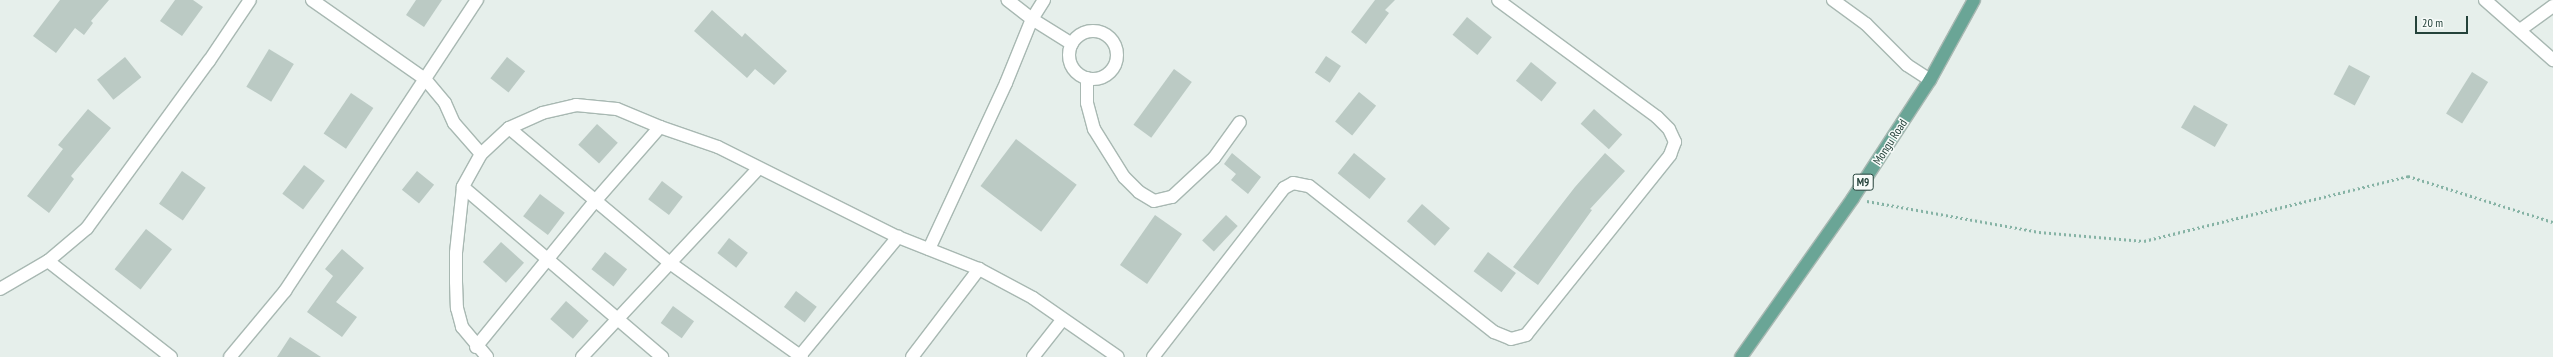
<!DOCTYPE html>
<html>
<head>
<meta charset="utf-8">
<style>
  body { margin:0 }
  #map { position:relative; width:2553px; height:357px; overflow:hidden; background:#e6efeb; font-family:"PT Sans Narrow",sans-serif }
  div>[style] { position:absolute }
  .building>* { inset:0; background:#bbcac4; transform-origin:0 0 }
  .path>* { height:2.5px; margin-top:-1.25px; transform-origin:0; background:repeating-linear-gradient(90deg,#86b3a5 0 2px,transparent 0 5px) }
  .roads { filter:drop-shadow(1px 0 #a8b8b2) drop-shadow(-1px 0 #a8b8b2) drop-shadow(0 1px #a8b8b2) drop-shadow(0 -1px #a8b8b2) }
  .minor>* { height:12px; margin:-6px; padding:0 6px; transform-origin:6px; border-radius:6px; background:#fff }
  .minor>.ring { margin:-6px; padding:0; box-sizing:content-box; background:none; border:12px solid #fff; border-radius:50% }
  .major>* { height:12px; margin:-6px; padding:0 6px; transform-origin:6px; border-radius:6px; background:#6aa596 }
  span { translate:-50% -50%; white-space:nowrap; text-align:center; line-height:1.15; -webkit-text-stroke:3px #f7fbf9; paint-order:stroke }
  .shield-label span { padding:1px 3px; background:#f7fbf9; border:1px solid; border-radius:3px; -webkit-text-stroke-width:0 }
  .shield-label { font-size:11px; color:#24423a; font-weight:700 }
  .street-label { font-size:12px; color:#24423a }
  .scale { position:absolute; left:2415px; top:16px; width:53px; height:18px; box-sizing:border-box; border:2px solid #24423a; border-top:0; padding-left:5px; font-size:12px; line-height:14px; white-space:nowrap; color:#24423a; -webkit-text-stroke:3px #f7fbf9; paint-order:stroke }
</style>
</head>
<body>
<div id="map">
  <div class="building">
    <div style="clip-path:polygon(60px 0,109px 0,91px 21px,93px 23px,84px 35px,75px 28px,56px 53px,33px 36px)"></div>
    <div style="clip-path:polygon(175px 0,193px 0,203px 7px,182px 36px,160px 21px)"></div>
    <div style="clip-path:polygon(416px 0,442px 0,424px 27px,406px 15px)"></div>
    <div style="clip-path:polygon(1375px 0,1395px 0,1385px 10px,1389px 13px,1366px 44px,1351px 32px)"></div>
    <div style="clip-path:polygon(712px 10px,742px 37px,745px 33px,787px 71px,774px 85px,755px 69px,747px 78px,694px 31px)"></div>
    <div style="left:1467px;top:17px;width:32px;height:23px;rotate:39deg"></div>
    <div style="left:269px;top:49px;width:29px;height:44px;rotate:31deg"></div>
    <div style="left:1326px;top:56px;width:18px;height:20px;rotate:34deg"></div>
    <div style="left:125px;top:57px;width:26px;height:36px;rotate:51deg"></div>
    <div style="left:507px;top:57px;width:23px;height:27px;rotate:38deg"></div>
    <div style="left:1531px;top:62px;width:33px;height:24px;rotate:39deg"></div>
    <div style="left:2349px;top:65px;width:24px;height:33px;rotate:28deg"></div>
    <div style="left:1174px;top:69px;width:22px;height:69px;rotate:36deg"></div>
    <div style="left:2472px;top:72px;width:19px;height:49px;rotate:32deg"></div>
    <div style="left:1359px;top:92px;width:22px;height:38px;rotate:39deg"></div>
    <div style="left:351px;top:93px;width:27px;height:49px;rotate:34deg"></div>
    <div style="left:2194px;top:105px;width:39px;height:26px;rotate:30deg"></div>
    <div style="clip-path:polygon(88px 109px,111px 128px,71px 176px,74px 179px,49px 213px,27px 196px,63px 149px,58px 145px)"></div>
    <div style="left:1594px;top:109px;width:38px;height:20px;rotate:42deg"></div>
    <div style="left:597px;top:124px;width:28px;height:28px;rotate:42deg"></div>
    <div style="left:1016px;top:139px;width:76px;height:59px;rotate:37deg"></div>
    <div style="clip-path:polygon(1232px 153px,1261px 177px,1248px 194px,1231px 180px,1236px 174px,1224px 164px)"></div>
    <div style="left:1354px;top:153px;width:41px;height:26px;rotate:39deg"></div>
    <div style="clip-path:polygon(1605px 153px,1625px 171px,1590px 209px,1592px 210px,1538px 285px,1513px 267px,1575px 187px)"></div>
    <div style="left:304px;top:165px;width:26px;height:36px;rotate:37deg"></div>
    <div style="left:182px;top:171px;width:29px;height:40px;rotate:35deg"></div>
    <div style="left:417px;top:171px;width:22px;height:24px;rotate:39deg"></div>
    <div style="left:662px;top:181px;width:26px;height:23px;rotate:37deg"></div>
    <div style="left:540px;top:194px;width:31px;height:28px;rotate:37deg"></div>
    <div style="left:1422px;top:204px;width:37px;height:23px;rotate:41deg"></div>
    <div style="left:1155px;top:215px;width:33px;height:61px;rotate:35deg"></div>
    <div style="left:1226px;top:215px;width:16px;height:35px;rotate:43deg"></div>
    <div style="left:146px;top:229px;width:33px;height:51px;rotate:38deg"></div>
    <div style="left:729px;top:238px;width:24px;height:19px;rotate:38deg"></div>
    <div style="left:501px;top:242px;width:31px;height:27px;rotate:42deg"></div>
    <div style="clip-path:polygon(342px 249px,364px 268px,336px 302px,357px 317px,342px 337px,307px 312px,333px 276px,325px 269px)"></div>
    <div style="left:605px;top:252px;width:28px;height:22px;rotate:38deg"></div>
    <div style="left:1488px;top:252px;width:35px;height:24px;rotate:37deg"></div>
    <div style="left:796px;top:291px;width:26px;height:20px;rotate:37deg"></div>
    <div style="left:566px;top:301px;width:30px;height:24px;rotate:41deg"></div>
    <div style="left:673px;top:306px;width:26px;height:21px;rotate:36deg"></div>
    <div style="clip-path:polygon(290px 337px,321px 357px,277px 357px)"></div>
  </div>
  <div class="path">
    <div style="left:1867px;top:201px;width:175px;rotate:10.2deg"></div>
    <div style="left:2039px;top:232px;width:105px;rotate:4.9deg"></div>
    <div style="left:2144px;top:241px;width:272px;rotate:-13.8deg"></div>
    <div style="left:2408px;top:176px;width:152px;rotate:17.6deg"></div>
  </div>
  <div class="roads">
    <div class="minor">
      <div style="left:312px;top:0;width:138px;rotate:35deg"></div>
      <div style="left:425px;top:79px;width:31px;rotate:50deg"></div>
      <div style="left:445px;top:103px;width:22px;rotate:66deg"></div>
      <div style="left:454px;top:123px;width:41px;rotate:48.9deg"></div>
      <div style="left:481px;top:154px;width:38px;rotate:119deg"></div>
      <div style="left:463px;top:187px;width:66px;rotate:96.1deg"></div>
      <div style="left:456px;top:253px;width:29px;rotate:90deg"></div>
      <div style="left:456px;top:282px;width:26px;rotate:88deg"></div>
      <div style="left:457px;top:308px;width:20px;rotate:75deg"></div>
      <div style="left:462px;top:327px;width:39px;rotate:50deg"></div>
      <div style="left:1044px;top:0;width:22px;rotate:122deg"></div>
      <div style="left:1032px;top:19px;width:47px;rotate:32deg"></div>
      <div style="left:1833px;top:0;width:41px;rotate:36deg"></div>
      <div style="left:1866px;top:24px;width:58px;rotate:45deg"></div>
      <div style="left:1907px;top:65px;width:27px;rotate:33deg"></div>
      <div style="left:2485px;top:0;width:91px;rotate:41.4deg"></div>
      <div style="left:2520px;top:30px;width:41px;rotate:-36deg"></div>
      <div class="ring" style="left:1069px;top:31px;width:36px;height:36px"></div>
      <div style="left:1087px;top:78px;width:25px;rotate:90deg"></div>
      <div style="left:1087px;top:103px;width:27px;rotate:75deg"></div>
      <div style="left:1094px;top:129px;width:57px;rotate:58deg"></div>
      <div style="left:1124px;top:177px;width:21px;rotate:45deg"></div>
      <div style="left:1139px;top:192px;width:17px;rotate:31deg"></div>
      <div style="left:1154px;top:201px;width:18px;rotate:-13deg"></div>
      <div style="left:1172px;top:197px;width:57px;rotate:-42.9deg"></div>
      <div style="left:1214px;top:158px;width:44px;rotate:-54.2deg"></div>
      <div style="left:509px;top:128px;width:210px;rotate:40deg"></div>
      <div style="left:670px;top:263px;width:162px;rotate:35.5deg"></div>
      <div style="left:481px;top:154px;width:38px;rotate:-43deg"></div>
      <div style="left:509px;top:128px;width:36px;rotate:-24deg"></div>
      <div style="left:542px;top:113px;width:35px;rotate:-13deg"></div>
      <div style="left:576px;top:105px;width:41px;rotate:5.6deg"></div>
      <div style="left:617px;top:109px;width:47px;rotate:22.7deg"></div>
      <div style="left:463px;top:187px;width:262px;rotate:40.5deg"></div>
      <div style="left:929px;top:249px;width:183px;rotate:-65.1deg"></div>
      <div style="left:1006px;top:83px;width:69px;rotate:-67.9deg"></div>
      <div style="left:1032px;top:19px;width:31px;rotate:-142deg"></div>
      <div style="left:48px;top:261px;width:156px;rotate:38deg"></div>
      <div style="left:0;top:289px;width:56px;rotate:-30.3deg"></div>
      <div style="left:48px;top:261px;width:51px;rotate:-40.2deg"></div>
      <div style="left:87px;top:228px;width:207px;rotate:-53.9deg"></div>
      <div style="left:209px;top:61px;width:73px;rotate:-56.1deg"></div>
      <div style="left:476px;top:347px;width:190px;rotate:-50.8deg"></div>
      <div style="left:596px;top:200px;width:97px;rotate:-48.8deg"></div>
      <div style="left:660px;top:127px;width:61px;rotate:19deg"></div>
      <div style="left:718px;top:147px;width:201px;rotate:26.6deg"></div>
      <div style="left:898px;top:237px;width:87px;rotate:21.6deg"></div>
      <div style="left:979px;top:269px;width:61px;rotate:28.2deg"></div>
      <div style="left:1033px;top:298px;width:103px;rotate:34.8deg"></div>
      <div style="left:230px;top:357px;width:86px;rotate:-50.2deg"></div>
      <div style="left:285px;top:291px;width:349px;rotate:-56.6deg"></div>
      <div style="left:582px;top:357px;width:258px;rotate:-46.9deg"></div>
      <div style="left:799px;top:357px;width:156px;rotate:-50.5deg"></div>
      <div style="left:912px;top:357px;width:111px;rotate:-52.7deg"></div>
      <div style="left:1033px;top:357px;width:48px;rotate:-51.7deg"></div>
      <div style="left:1153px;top:357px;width:214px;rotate:-52.2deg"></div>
      <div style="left:1284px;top:188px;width:10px;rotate:-29deg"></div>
      <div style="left:1293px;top:183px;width:16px;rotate:11deg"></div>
      <div style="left:1309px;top:186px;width:236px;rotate:38.3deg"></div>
      <div style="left:1494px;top:332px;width:18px;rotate:22deg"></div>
      <div style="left:1511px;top:339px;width:16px;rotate:-15deg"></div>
      <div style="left:1526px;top:335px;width:231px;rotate:-51.3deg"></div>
      <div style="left:1670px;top:155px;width:14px;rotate:-69deg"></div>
      <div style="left:1675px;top:142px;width:14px;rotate:-115deg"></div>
      <div style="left:1669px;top:129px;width:17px;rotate:-135deg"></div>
      <div style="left:1657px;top:117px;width:197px;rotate:-143.7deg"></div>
    </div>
    <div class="major">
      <div style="left:1741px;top:357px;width:194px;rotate:-54.8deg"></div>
      <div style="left:1853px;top:198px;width:141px;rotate:-56.9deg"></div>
      <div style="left:1930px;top:80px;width:91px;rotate:-61.2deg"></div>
    </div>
  </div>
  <div class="shield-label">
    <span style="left:1863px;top:182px">M9</span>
  </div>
  <div class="street-label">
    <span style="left:1890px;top:142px;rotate:-57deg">Mongu Road</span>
  </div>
  <div class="scale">20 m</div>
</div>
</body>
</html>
